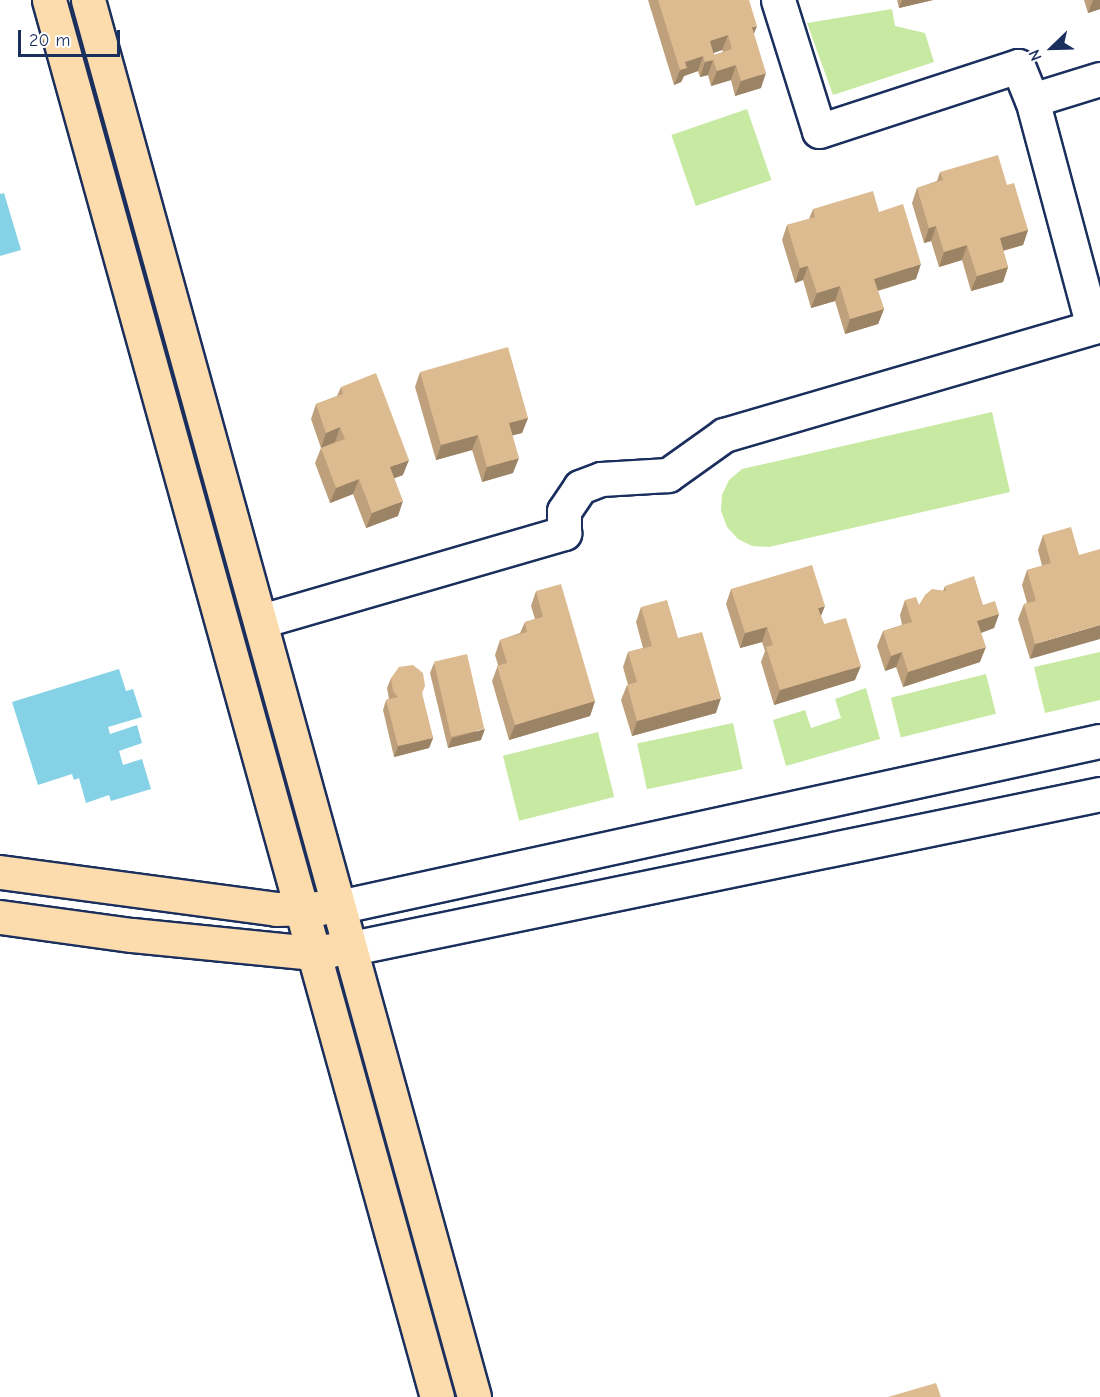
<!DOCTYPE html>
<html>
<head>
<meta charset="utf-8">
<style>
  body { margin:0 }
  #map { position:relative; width:1100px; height:1397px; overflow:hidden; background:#fff; font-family:"Comic Neue",sans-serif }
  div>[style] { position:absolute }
  .green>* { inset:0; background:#c8e9a2; transform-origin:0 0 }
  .water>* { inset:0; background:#85d1e5 }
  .roads { filter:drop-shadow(2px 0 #1b2f5e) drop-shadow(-2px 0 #1b2f5e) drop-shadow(0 2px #1b2f5e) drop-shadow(0 -2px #1b2f5e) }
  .minor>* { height:33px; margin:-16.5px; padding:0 16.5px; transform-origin:16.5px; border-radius:16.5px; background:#fff }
  .major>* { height:33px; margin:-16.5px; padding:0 16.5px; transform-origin:16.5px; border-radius:16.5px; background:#fcdcac }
  .wall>* { inset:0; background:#bea17c }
  .shaded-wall>* { inset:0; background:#9b8365 }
  .building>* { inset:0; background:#ddbb90; transform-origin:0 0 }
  span { translate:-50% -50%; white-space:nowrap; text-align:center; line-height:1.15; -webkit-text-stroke:5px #fff; paint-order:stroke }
  .north { position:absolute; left:1022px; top:18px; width:60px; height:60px; -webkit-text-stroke:4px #fff; paint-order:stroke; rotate:247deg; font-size:16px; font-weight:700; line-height:24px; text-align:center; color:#1b2f5e }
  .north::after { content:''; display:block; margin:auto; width:21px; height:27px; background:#1b2f5e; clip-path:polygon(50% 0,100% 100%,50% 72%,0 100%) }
  .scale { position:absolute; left:18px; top:30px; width:102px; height:27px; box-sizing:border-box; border:3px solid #1b2f5e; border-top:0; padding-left:8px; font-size:18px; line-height:21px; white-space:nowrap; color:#1b2f5e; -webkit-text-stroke:4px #fff; paint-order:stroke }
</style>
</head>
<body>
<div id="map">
  <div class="green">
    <div style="clip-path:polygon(892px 9px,895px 26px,925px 33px,934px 62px,833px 95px,807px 23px)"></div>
    <div style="left:747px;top:109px;width:75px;height:80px;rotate:71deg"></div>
    <div style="clip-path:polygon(992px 412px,1010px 492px,769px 547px,752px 546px,738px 539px,727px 527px,721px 511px,722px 495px,729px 480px,742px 469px)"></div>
    <div style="clip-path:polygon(1100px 652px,1100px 700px,1045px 713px,1034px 667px)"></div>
    <div style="left:986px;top:674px;width:41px;height:98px;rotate:76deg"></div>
    <div style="clip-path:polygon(866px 688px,880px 739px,786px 766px,773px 720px,805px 710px,811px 728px,841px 718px,835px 699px)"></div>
    <div style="left:733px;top:723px;width:47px;height:98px;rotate:78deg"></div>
    <div style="left:598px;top:732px;width:67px;height:98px;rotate:76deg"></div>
  </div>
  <div class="water">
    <div style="clip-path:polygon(4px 193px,21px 250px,0 256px,0 194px)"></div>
    <div style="clip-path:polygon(119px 669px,126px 691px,133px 689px,142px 717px,108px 727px,110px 734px,137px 725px,142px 743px,119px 751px,123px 765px,142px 759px,151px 789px,111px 801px,109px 795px,86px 803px,79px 778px,74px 780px,72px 774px,38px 785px,12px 702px)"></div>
  </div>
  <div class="roads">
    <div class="minor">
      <div style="left:778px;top:0;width:137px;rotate:72.6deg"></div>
      <div style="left:819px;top:131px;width:209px;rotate:-18.1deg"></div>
      <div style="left:1018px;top:66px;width:37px;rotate:68deg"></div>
      <div style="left:261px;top:621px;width:316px;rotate:-16.2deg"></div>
      <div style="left:564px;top:533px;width:22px;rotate:-90deg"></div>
      <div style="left:564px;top:511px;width:29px;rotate:-56deg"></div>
      <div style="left:580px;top:487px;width:22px;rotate:-21deg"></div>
      <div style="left:601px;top:479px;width:67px;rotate:-3.4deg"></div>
      <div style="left:668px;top:475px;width:69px;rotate:-35.5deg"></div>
      <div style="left:724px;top:435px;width:384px;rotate:-16.3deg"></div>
      <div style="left:1093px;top:327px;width:235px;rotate:-105deg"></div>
      <div style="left:1032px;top:100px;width:71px;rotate:-17.2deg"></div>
      <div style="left:338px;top:907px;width:780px;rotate:-12.29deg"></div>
      <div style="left:352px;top:948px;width:764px;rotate:-11.63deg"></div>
    </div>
    <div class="major">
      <div style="left:49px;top:0;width:1450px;rotate:74.48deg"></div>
      <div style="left:88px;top:0;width:1449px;rotate:74.55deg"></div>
      <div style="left:0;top:872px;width:278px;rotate:7.6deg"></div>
      <div style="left:276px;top:909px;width:45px;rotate:-1.3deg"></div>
      <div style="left:0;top:917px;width:133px;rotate:7.8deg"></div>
      <div style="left:132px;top:935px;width:180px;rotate:5.7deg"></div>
      <div style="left:311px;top:953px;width:21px;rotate:-8deg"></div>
    </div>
  </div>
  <div class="wall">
    <div style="clip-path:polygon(evenodd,648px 0,749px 0,761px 88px,735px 96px,731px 80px,711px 86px,708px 75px,700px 77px,698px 71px,684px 76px,681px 82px,674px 85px,648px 0,722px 50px,723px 52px,714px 55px,714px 53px,722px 50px)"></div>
    <div style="clip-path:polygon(897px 0,933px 0,899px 8px)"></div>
    <div style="clip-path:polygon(1084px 0,1100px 0,1100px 9px,1088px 13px)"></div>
    <div style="clip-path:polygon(940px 172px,1007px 185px,1028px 230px,1023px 245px,1003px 251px,1008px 267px,1003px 282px,971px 291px,962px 260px,939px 267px,931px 241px,924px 243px,912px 203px,917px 188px,937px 181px)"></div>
    <div style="clip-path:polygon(813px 209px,879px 212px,916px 279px,878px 291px,884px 309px,878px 324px,845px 334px,835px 301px,811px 308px,803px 280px,795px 283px,782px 240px,787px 225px,809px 219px)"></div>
    <div style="clip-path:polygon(420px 372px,528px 418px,522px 433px,512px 435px,513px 473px,482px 482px,472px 450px,436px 460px,415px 387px)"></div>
    <div style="clip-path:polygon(341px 387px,403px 475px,394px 478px,398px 516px,366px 528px,353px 494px,330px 503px,315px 463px,321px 448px,311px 419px,316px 404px,337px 396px)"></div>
    <div style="clip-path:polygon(1043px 535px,1079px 555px,1030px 659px,1018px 619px,1024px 604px,1027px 603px,1022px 585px,1027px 570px,1042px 566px,1038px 550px)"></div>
    <div style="clip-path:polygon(945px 586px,983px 605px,999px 614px,994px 628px,981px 633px,980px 662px,903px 687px,896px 667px,885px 671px,877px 646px,883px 631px,902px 625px,900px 615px,905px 600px,919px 605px,943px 591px)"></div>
    <div style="clip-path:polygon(731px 589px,821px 616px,824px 624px,855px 680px,774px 705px,761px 662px,765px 651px,762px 642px,740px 648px,726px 604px)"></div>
    <div style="clip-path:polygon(536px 591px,595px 701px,590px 716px,509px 740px,492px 681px,498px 665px,495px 655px,500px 640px,520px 633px,525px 622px,535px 619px,531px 606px)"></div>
    <div style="clip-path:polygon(641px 607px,678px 638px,716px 713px,632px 736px,621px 700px,627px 685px,628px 685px,623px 667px,628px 652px,643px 648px,636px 622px)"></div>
    <div style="clip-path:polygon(434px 663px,481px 740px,448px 748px,430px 673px)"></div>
    <div style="clip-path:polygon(391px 678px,422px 695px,433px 738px,429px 748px,394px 757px,383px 710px,386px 700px,389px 699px,387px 688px)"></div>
  </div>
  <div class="shaded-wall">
    <div style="clip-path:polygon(902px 0,933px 0,899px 8px)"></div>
    <div style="clip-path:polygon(1093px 0,1100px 0,1100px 9px,1088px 13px)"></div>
    <div style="clip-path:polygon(757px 26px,751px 41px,752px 27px)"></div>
    <div style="clip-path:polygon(728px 35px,722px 50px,704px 56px,710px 41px)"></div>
    <div style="clip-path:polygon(703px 56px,698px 71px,684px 76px,681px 82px,674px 85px,680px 70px,685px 62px)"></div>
    <div style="clip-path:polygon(713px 60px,708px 75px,700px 77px,705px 62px)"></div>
    <div style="clip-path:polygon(736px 65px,731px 80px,711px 86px,717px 71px)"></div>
    <div style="clip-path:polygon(766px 73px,761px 88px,735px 96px,741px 81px)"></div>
    <div style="clip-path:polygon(936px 226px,931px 241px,924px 243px,929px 228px)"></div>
    <div style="clip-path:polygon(1028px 230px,1023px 245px,994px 253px,1000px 238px)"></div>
    <div style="clip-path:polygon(967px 245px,962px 260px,939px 267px,944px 252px)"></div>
    <div style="clip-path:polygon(921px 264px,916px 279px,869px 293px,874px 279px)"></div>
    <div style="clip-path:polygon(808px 266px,803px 280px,795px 283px,800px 268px)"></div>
    <div style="clip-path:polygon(1008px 267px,1003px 282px,971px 291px,977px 276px)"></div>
    <div style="clip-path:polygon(840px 286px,835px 301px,811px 308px,817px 293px)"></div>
    <div style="clip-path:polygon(884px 309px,878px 324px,845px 334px,850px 319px)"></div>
    <div style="clip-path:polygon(528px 418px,522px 433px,503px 438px,509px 423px)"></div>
    <div style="clip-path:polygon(340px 427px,335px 442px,321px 448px,326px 433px)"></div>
    <div style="clip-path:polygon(478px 435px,472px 450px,436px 460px,441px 445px)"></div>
    <div style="clip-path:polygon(519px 458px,513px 473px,482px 482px,487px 467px)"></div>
    <div style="clip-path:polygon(409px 460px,403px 475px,384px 482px,390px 467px)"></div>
    <div style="clip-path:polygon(359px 479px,353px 494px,330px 503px,336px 488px)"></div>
    <div style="clip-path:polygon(403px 501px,398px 516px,366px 528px,372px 513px)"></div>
    <div style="clip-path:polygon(825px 606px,819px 621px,818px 608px)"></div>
    <div style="clip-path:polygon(999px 614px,994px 628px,972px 636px,977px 621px)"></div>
    <div style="clip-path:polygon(1100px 625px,1100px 639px,1030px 659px,1035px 644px)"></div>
    <div style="clip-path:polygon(767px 627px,762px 642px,740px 648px,745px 633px)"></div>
    <div style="clip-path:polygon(986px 647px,980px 662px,903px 687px,908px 672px)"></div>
    <div style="clip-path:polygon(902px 652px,896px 667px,885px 671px,891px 656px)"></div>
    <div style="clip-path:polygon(861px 666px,855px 680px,774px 705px,780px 690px)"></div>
    <div style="clip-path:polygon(721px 698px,716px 713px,632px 736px,637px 721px)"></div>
    <div style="clip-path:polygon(595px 701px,590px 716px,509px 740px,515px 725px)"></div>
    <div style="clip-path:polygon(485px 729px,481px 740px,448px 748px,452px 738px)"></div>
    <div style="clip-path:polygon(433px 738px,429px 748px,394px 757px,398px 746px)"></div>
  </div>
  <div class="building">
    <div style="clip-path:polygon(evenodd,658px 0,749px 0,757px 26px,752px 27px,766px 73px,741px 81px,736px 65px,717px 71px,713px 60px,705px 62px,703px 56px,685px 62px,687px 68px,680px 70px,658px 0,728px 35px,732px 49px,714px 55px,710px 41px,728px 35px)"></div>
    <div style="clip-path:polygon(998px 155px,1007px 185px,1014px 183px,1028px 230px,1000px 238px,1008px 267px,977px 276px,967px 245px,944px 252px,936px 226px,929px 228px,917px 188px,943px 180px,940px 172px)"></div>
    <div style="clip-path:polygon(873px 191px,879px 212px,903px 204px,921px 264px,874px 279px,884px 309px,850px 319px,840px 286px,817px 293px,808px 266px,800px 268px,787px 225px,815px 217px,813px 209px)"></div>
    <div style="clip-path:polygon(508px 347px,528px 418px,509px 423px,519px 458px,487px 467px,478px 435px,441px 445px,420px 372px)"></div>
    <div style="clip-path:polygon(376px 373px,409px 460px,390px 467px,403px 501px,372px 513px,359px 479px,336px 488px,321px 448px,345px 439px,340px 427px,326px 433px,316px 404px,343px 394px,341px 387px)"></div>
    <div style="clip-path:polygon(1071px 527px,1079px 555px,1100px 549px,1100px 625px,1035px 644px,1024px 604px,1036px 601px,1027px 570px,1051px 563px,1043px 535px)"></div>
    <div style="clip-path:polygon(812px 565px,825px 606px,818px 608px,824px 624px,846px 618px,861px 666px,780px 690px,766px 647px,773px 645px,767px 627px,745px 633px,731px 589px)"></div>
    <div style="clip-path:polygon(974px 576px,983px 605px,995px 601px,999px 614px,977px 621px,986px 647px,908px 672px,902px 652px,891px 656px,883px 631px,912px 622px,905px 600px,916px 597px,919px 605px,925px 595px,932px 589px,946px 591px,945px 586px)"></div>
    <div style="clip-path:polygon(561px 584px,595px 701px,515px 725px,497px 666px,507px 663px,500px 640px,527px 632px,525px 622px,543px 617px,536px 591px)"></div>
    <div style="clip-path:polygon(667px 600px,678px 638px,702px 632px,721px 698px,637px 721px,627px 685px,637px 682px,628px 652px,652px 646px,641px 607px)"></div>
    <div style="left:467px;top:654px;width:77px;height:34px;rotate:77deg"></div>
    <div style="clip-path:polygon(413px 665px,423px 673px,425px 686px,422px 693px,433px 738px,398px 746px,386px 700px,398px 697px,393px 691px,391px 678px,399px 667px)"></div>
    <div style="clip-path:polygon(936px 1383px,941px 1397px,888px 1397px)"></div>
  </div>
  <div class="north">N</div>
  <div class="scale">20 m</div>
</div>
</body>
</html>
